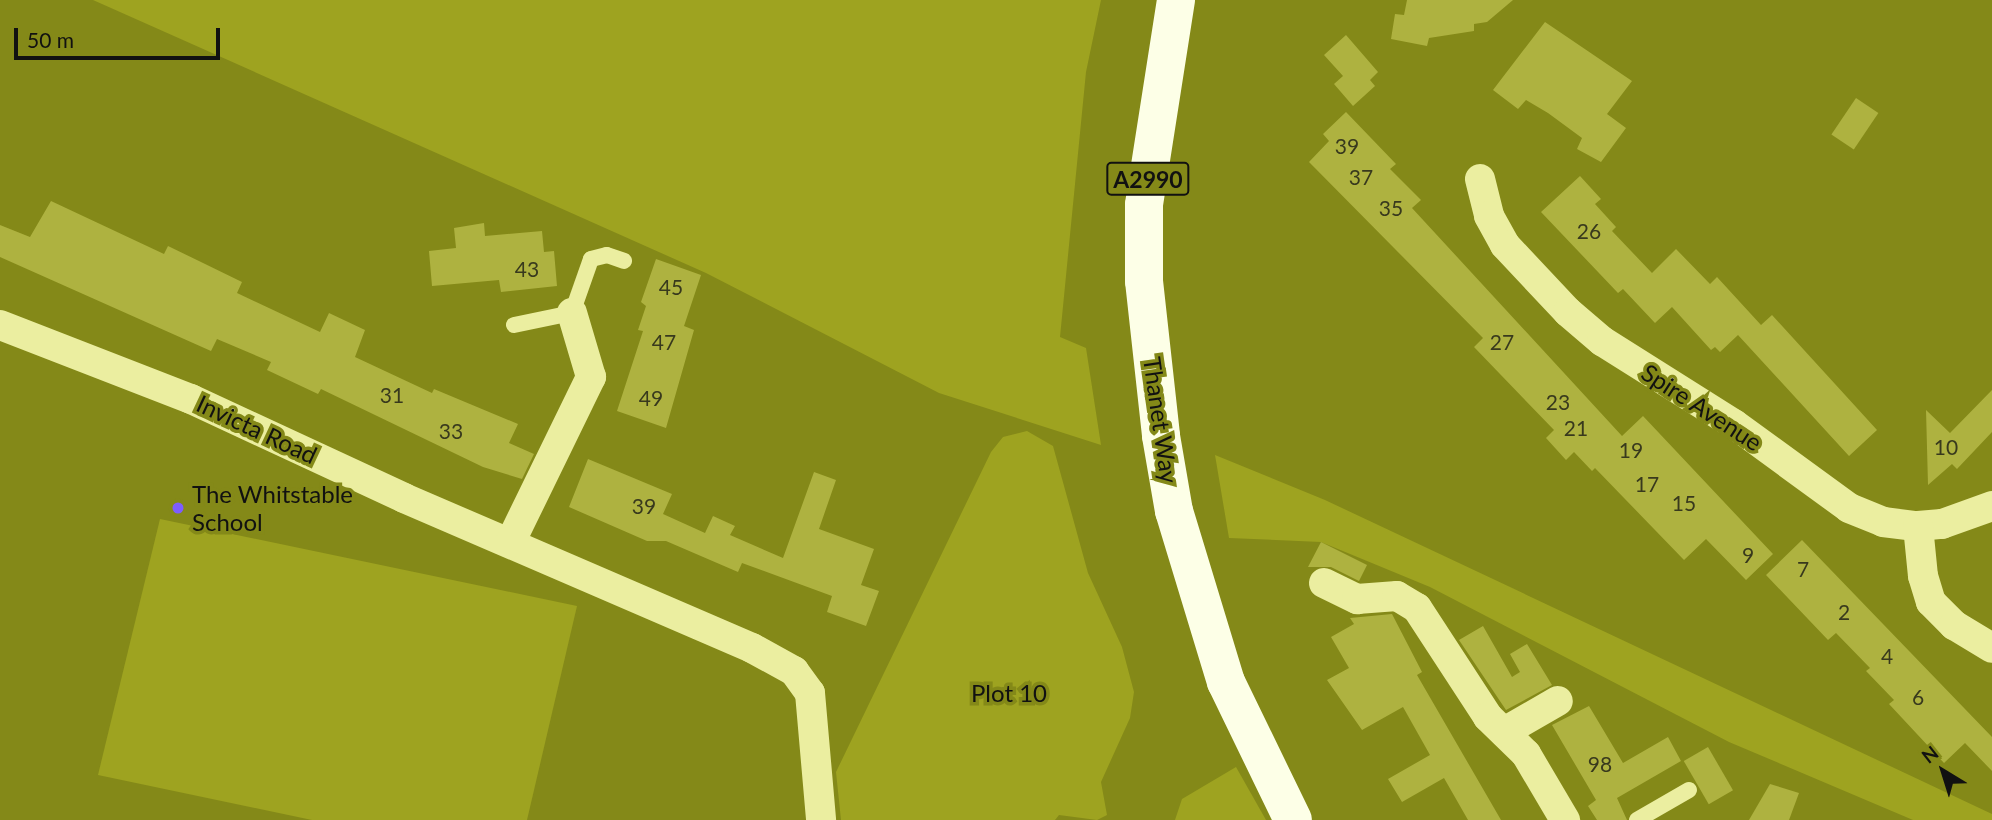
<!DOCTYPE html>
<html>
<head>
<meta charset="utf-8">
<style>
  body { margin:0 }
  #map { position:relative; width:1992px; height:820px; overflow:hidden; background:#848918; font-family:Lato,sans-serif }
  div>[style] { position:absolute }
  .green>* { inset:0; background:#9ea320 }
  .building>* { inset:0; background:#aeb240; transform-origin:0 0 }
  .service>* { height:16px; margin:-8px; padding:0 8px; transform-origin:8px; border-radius:8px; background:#ebeea0 }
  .minor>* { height:30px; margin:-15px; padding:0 15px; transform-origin:15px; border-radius:15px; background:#ebeea0 }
  .primary>* { height:38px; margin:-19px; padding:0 19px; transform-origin:19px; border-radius:19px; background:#fdffe7 }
  .dots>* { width:19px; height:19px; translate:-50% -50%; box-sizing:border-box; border:4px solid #848918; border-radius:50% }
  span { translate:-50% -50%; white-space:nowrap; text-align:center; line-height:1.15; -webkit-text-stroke:7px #848918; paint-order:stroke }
  .number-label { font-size:21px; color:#38391d }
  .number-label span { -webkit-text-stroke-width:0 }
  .shield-label span { padding:2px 5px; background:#848918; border:2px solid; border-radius:5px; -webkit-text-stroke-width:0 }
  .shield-label { font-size:23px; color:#111; font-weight:700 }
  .street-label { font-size:24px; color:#111 }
  .poi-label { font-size:24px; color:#111 }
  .left { translate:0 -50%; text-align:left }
  .park-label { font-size:24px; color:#111 }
  .north { position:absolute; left:1908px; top:736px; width:70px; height:70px; -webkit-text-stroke:5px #848918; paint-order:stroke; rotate:322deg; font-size:19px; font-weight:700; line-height:28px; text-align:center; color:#111 }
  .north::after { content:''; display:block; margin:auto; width:24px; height:32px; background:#111; clip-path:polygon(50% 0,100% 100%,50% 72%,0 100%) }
  .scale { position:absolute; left:14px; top:28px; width:206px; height:32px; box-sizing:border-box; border:4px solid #111; border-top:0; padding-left:9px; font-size:21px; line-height:24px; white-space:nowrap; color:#111; -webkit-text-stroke:5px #848918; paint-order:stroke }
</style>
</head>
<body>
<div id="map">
  <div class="green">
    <div style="clip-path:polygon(93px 0,1101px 0,1086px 72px,1060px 337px,1086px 348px,1101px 445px,939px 393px,706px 273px)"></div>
    <div style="clip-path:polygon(1027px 431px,1053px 446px,1088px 573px,1122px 647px,1134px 692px,1130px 718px,1101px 782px,1107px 815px,1097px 820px,1059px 815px,1055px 820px,841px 820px,836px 772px,991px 452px,1003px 437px)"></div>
    <div style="clip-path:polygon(1215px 455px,1325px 500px,1992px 814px,1992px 820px,1913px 820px,1729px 742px,1430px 587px,1321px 542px,1229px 538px)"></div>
    <div style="clip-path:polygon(160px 519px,577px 606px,527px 820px,312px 820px,98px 775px)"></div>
    <div style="clip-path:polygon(1236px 767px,1266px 820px,1175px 820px,1182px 799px)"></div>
  </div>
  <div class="building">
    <div style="clip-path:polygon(1407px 0,1513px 0,1487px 22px,1474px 24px,1474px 31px,1429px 38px,1427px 46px,1391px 39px,1395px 14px,1404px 15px)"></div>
    <div style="clip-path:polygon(1545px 22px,1632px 81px,1607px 114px,1626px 128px,1601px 162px,1577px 149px,1582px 138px,1548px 113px,1526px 100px,1518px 109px,1493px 90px)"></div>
    <div style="clip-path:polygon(1346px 35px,1378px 72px,1370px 80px,1375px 86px,1353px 106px,1334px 84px,1343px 76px,1324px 55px)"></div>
    <div style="left:1856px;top:98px;width:27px;height:44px;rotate:34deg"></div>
    <div style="clip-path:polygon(1346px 112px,1396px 164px,1390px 169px,1421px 200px,1412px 208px,1622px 436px,1643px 416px,1773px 554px,1746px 580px,1706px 539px,1684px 560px,1595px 468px,1592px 471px,1574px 452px,1566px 460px,1546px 438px,1554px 430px,1474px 347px,1483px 338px,1309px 162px,1329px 141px,1323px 134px)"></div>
    <div style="clip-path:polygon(1580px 176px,1601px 199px,1595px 204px,1616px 227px,1612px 231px,1652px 273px,1676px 249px,1710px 284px,1717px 277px,1761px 325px,1772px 315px,1877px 430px,1849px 456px,1738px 335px,1720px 352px,1715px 347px,1711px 350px,1672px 307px,1655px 323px,1623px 289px,1618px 293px,1541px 212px)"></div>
    <div style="clip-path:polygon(51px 201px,164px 254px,168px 246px,201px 262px,242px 282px,237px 293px,320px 332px,329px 313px,365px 330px,355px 357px,432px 393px,434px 389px,518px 424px,509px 443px,534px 454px,522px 479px,483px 467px,321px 389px,318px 394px,267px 370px,271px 362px,217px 339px,211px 351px,0 257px,0 225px,30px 237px)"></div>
    <div style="clip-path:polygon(484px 223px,485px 236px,542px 231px,544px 252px,554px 251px,557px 286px,501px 292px,499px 280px,432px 286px,429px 251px,456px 248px,454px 228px)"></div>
    <div style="clip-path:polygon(656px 259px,701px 275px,684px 326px,694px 330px,666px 428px,617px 411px,643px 331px,638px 330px,646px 306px,641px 302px)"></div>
    <div style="clip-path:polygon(1992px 390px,1992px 432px,1957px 469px,1952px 464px,1928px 485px,1926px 410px,1950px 433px)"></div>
    <div style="clip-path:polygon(588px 459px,672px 494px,663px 514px,705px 533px,713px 516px,735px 526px,730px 535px,783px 558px,814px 472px,836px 480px,819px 529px,874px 549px,861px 585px,879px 591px,866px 626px,827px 612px,832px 596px,742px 563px,738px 572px,666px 541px,647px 541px,569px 507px)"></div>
    <div style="clip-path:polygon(1802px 540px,1992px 737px,1992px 771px,1965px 743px,1944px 763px,1889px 704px,1894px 700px,1866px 671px,1870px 668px,1836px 633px,1828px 640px,1766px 575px)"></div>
    <div style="clip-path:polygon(1321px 542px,1367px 565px,1359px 581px,1331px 567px,1308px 567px)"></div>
    <div style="clip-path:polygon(1392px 614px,1422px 672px,1417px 675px,1501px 820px,1468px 820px,1444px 778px,1402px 802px,1388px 779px,1430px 755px,1403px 707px,1362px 730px,1327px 680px,1349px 668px,1331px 637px,1354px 624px,1350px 618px)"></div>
    <div style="clip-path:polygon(1483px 626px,1512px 677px,1520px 672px,1510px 654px,1527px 644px,1552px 685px,1506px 710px,1459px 640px)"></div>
    <div style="clip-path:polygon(1589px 706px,1623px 763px,1668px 737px,1681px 761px,1617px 798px,1627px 820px,1597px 820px,1588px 806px,1596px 800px,1552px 725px)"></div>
    <div style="left:1708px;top:747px;width:50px;height:28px;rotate:60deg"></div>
    <div style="clip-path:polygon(1770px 784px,1799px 793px,1789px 820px,1749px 820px)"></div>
  </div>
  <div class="service">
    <div style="left:514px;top:325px;width:59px;rotate:-11.7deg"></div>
    <div style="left:572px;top:313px;width:57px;rotate:-70.6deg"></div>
    <div style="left:591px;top:259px;width:16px;rotate:-14deg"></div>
    <div style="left:607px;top:255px;width:18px;rotate:19deg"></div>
    <div style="left:1637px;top:820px;width:60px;rotate:-30deg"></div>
  </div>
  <div class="minor">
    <div style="left:1480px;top:179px;width:38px;rotate:76deg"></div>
    <div style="left:1489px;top:216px;width:33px;rotate:61deg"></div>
    <div style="left:1505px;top:245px;width:92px;rotate:46.8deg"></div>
    <div style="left:1568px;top:312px;width:45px;rotate:40.5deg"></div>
    <div style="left:1602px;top:341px;width:156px;rotate:32.2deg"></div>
    <div style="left:1734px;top:424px;width:142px;rotate:36.1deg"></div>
    <div style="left:1849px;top:508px;width:37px;rotate:22deg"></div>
    <div style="left:1883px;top:522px;width:35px;rotate:7deg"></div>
    <div style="left:1918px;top:526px;width:24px;rotate:-5deg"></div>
    <div style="left:1942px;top:524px;width:53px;rotate:-19.8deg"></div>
    <div style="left:0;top:325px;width:205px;rotate:21.2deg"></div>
    <div style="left:191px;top:399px;width:235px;rotate:24.9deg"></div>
    <div style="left:404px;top:498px;width:379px;rotate:23.3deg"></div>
    <div style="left:752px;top:648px;width:48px;rotate:28.7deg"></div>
    <div style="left:794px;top:671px;width:27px;rotate:54deg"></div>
    <div style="left:810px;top:693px;width:127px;rotate:85deg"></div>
    <div style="left:1918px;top:526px;width:50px;rotate:84.3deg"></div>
    <div style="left:1923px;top:576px;width:27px;rotate:73deg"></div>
    <div style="left:1931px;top:602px;width:33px;rotate:45deg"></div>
    <div style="left:1954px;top:625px;width:44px;rotate:31.2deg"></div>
    <div style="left:510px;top:543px;width:185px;rotate:-64deg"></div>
    <div style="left:591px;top:377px;width:67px;rotate:-106.5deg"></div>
    <div style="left:1324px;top:583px;width:37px;rotate:26deg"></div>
    <div style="left:1357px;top:599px;width:40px;rotate:-4.3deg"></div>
    <div style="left:1397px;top:596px;width:23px;rotate:31deg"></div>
    <div style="left:1417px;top:608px;width:130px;rotate:56.9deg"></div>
    <div style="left:1488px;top:717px;width:53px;rotate:44.2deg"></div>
    <div style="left:1526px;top:754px;width:77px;rotate:59.4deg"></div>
    <div style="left:1504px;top:732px;width:62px;rotate:-29.9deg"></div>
  </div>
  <div class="primary">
    <div style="left:1176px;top:0;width:207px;rotate:98.9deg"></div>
    <div style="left:1144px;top:205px;width:76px;rotate:90deg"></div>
    <div style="left:1144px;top:281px;width:156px;rotate:83.7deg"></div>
    <div style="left:1161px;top:436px;width:76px;rotate:80.2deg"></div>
    <div style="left:1174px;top:511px;width:179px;rotate:73.1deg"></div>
    <div style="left:1226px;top:682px;width:153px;rotate:64.1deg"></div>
  </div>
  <div class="dots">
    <div style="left:178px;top:508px;background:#7d5dff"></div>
  </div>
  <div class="number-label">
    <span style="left:1347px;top:146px">39</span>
    <span style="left:1361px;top:177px">37</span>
    <span style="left:1391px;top:208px">35</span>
    <span style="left:1589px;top:231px">26</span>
    <span style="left:527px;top:269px">43</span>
    <span style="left:671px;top:287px">45</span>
    <span style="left:664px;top:342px">47</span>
    <span style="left:1502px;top:342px">27</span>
    <span style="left:392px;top:395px">31</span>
    <span style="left:651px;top:398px">49</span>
    <span style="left:1558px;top:402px">23</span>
    <span style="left:1576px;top:428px">21</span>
    <span style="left:451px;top:431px">33</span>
    <span style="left:1946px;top:447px">10</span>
    <span style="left:1631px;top:450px">19</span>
    <span style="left:1647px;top:484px">17</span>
    <span style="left:1684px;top:503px">15</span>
    <span style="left:644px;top:506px">39</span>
    <span style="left:1748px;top:555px">9</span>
    <span style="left:1803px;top:569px">7</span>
    <span style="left:1844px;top:612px">2</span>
    <span style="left:1887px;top:656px">4</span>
    <span style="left:1918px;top:697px">6</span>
    <span style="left:1600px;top:764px">98</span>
  </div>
  <div class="shield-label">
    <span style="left:1148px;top:179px">A2990</span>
  </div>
  <div class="street-label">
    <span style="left:1702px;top:407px;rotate:33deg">Spire Avenue</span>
    <span style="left:1161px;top:420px;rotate:82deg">Thanet Way</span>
    <span style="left:257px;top:429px;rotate:25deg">Invicta Road</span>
  </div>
  <div class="poi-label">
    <span class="left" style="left:192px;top:508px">The Whitstable<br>School</span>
  </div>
  <div class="park-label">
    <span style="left:1009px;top:693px">Plot 10</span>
  </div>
  <div class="north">N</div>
  <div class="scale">50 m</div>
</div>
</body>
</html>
